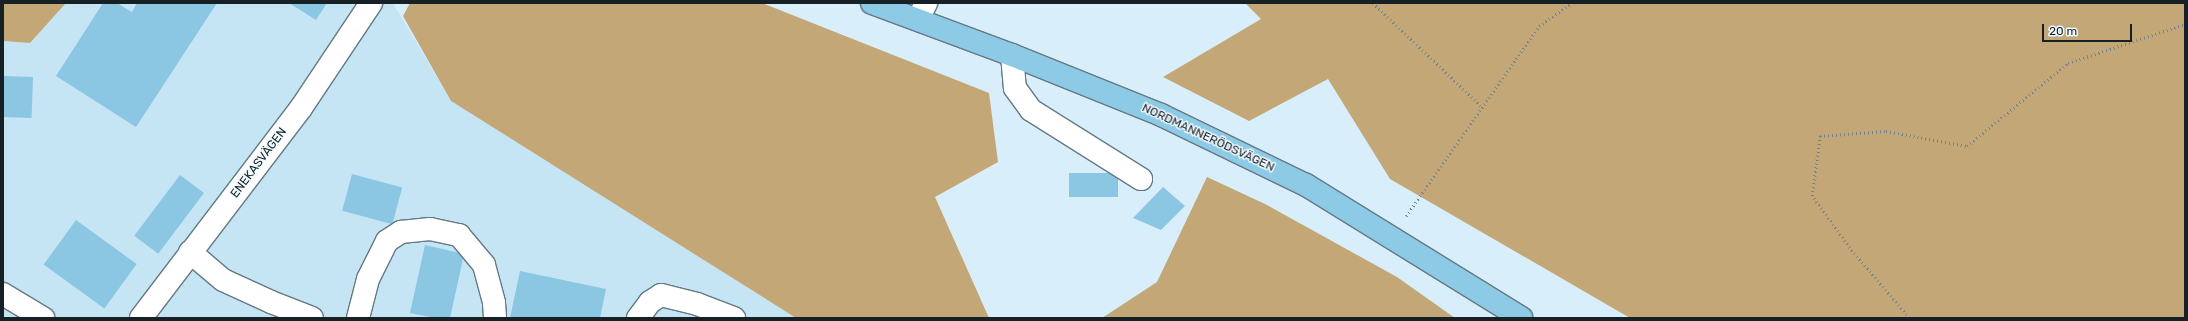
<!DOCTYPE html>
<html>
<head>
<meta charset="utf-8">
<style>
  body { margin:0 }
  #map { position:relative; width:2188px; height:321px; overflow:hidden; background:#d8effb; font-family:Rubik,sans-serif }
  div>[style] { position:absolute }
  .built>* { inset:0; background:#c5e4f4 }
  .forest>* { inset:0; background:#c4a776 }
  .building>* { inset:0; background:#8bc6e3; transform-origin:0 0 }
  .path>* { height:2.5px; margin-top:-1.25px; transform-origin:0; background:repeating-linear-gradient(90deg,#75848c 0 1px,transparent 0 4px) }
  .roads { filter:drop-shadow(1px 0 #647984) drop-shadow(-1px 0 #647984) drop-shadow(0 1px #647984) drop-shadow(0 -1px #647984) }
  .minor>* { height:22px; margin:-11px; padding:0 11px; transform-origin:11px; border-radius:11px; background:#fff }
  .major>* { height:22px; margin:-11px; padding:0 11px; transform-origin:11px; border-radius:11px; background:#8dcae5 }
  span { translate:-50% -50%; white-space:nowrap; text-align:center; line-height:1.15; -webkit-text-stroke:3px #f0faff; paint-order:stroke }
  .street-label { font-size:12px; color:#172024 }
  .frame { position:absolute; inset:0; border:4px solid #172024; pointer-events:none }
  .scale { position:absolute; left:2042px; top:24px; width:90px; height:18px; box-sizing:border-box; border:2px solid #172024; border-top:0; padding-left:5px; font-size:12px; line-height:14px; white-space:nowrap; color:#172024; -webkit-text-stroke:3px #f0faff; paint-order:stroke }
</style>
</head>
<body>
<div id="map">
  <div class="built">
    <div style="clip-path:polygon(66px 3px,393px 3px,451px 101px,796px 318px,3px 318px,3px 41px,30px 43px)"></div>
  </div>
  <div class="forest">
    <div style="clip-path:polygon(3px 3px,66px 3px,30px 43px,3px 41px)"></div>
    <div style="clip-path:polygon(410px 3px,762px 3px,989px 93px,998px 162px,935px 197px,989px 318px,796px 318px,451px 101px,403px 16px)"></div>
    <div style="clip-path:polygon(1245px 3px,2185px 3px,2185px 318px,1630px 318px,1390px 179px,1328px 79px,1249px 121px,1163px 77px,1261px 19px)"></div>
    <div style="clip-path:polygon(1207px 177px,1265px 204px,1397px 277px,1455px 318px,1102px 318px,1157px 282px)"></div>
  </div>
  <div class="building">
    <div style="clip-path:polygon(103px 3px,117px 3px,132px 12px,137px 3px,217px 3px,136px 127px,56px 76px)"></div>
    <div style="clip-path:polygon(289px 3px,327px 3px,316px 20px)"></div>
    <div style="left:3px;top:76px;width:30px;height:41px;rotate:2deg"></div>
    <div style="left:1069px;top:173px;width:49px;height:24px"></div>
    <div style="left:352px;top:174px;width:52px;height:38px;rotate:15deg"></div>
    <div style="left:180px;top:175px;width:30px;height:76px;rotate:37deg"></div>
    <div style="clip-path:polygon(1163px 187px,1185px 206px,1161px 230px,1133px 218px)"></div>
    <div style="left:76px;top:220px;width:75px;height:55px;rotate:36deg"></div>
    <div style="clip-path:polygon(425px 245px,464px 254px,450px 318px,435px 318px,410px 313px)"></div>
    <div style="clip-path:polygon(520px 271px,606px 289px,600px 318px,510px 318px)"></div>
  </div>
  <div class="path">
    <div style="left:1373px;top:3px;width:149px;rotate:43.6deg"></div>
    <div style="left:1406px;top:216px;width:232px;rotate:-55deg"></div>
    <div style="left:1539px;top:26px;width:40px;rotate:-34.9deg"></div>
    <div style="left:1909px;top:318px;width:88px;rotate:-130.4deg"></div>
    <div style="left:1852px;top:251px;width:68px;rotate:-126deg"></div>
    <div style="left:1812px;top:196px;width:61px;rotate:-82.4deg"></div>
    <div style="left:1820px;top:136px;width:66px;rotate:-4.3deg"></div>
    <div style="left:1886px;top:131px;width:82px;rotate:10.5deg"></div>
    <div style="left:1967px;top:146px;width:131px;rotate:-39.4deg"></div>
    <div style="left:2068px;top:63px;width:123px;rotate:-18.4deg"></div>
  </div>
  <div class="roads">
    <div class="minor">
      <div style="left:918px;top:19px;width:18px;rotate:-63deg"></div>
      <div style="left:1012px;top:55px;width:33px;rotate:85deg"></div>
      <div style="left:1015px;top:88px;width:27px;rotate:54deg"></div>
      <div style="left:1031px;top:110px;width:130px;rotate:32.1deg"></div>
      <div style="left:190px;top:252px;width:43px;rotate:40.3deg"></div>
      <div style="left:223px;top:280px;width:53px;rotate:24.6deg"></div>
      <div style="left:271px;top:302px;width:44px;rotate:21.3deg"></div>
      <div style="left:3px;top:294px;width:47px;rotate:31deg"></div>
      <div style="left:141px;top:318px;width:264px;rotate:-52.7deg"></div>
      <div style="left:301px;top:108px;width:126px;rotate:-56.3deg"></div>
      <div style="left:358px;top:318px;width:40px;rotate:-75.6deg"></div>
      <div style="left:368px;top:279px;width:42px;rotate:-63.4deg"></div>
      <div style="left:387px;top:241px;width:17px;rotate:-33deg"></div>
      <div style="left:401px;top:232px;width:29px;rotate:-6deg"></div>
      <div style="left:430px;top:229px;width:30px;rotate:12deg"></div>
      <div style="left:459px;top:235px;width:39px;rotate:50deg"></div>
      <div style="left:484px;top:265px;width:39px;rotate:75deg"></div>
      <div style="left:494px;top:303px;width:15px;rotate:86deg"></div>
      <div style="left:638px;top:318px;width:20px;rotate:-53deg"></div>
      <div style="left:650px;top:302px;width:13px;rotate:-32deg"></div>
      <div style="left:661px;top:295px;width:37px;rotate:14deg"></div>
      <div style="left:697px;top:304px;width:40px;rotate:21deg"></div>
    </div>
    <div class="major">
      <div style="left:872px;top:3px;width:149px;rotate:20.4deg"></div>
      <div style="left:1012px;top:55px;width:161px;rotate:21.9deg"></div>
      <div style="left:1161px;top:115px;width:161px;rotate:25.8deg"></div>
      <div style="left:1306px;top:185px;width:253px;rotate:31.7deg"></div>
    </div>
  </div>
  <div class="street-label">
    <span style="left:1208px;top:138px;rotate:25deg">NORDMANNERÖDSVÄGEN</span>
    <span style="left:259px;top:163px;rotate:-53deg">ENEKASVÄGEN</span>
  </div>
  <div class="frame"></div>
  <div class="scale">20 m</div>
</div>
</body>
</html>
